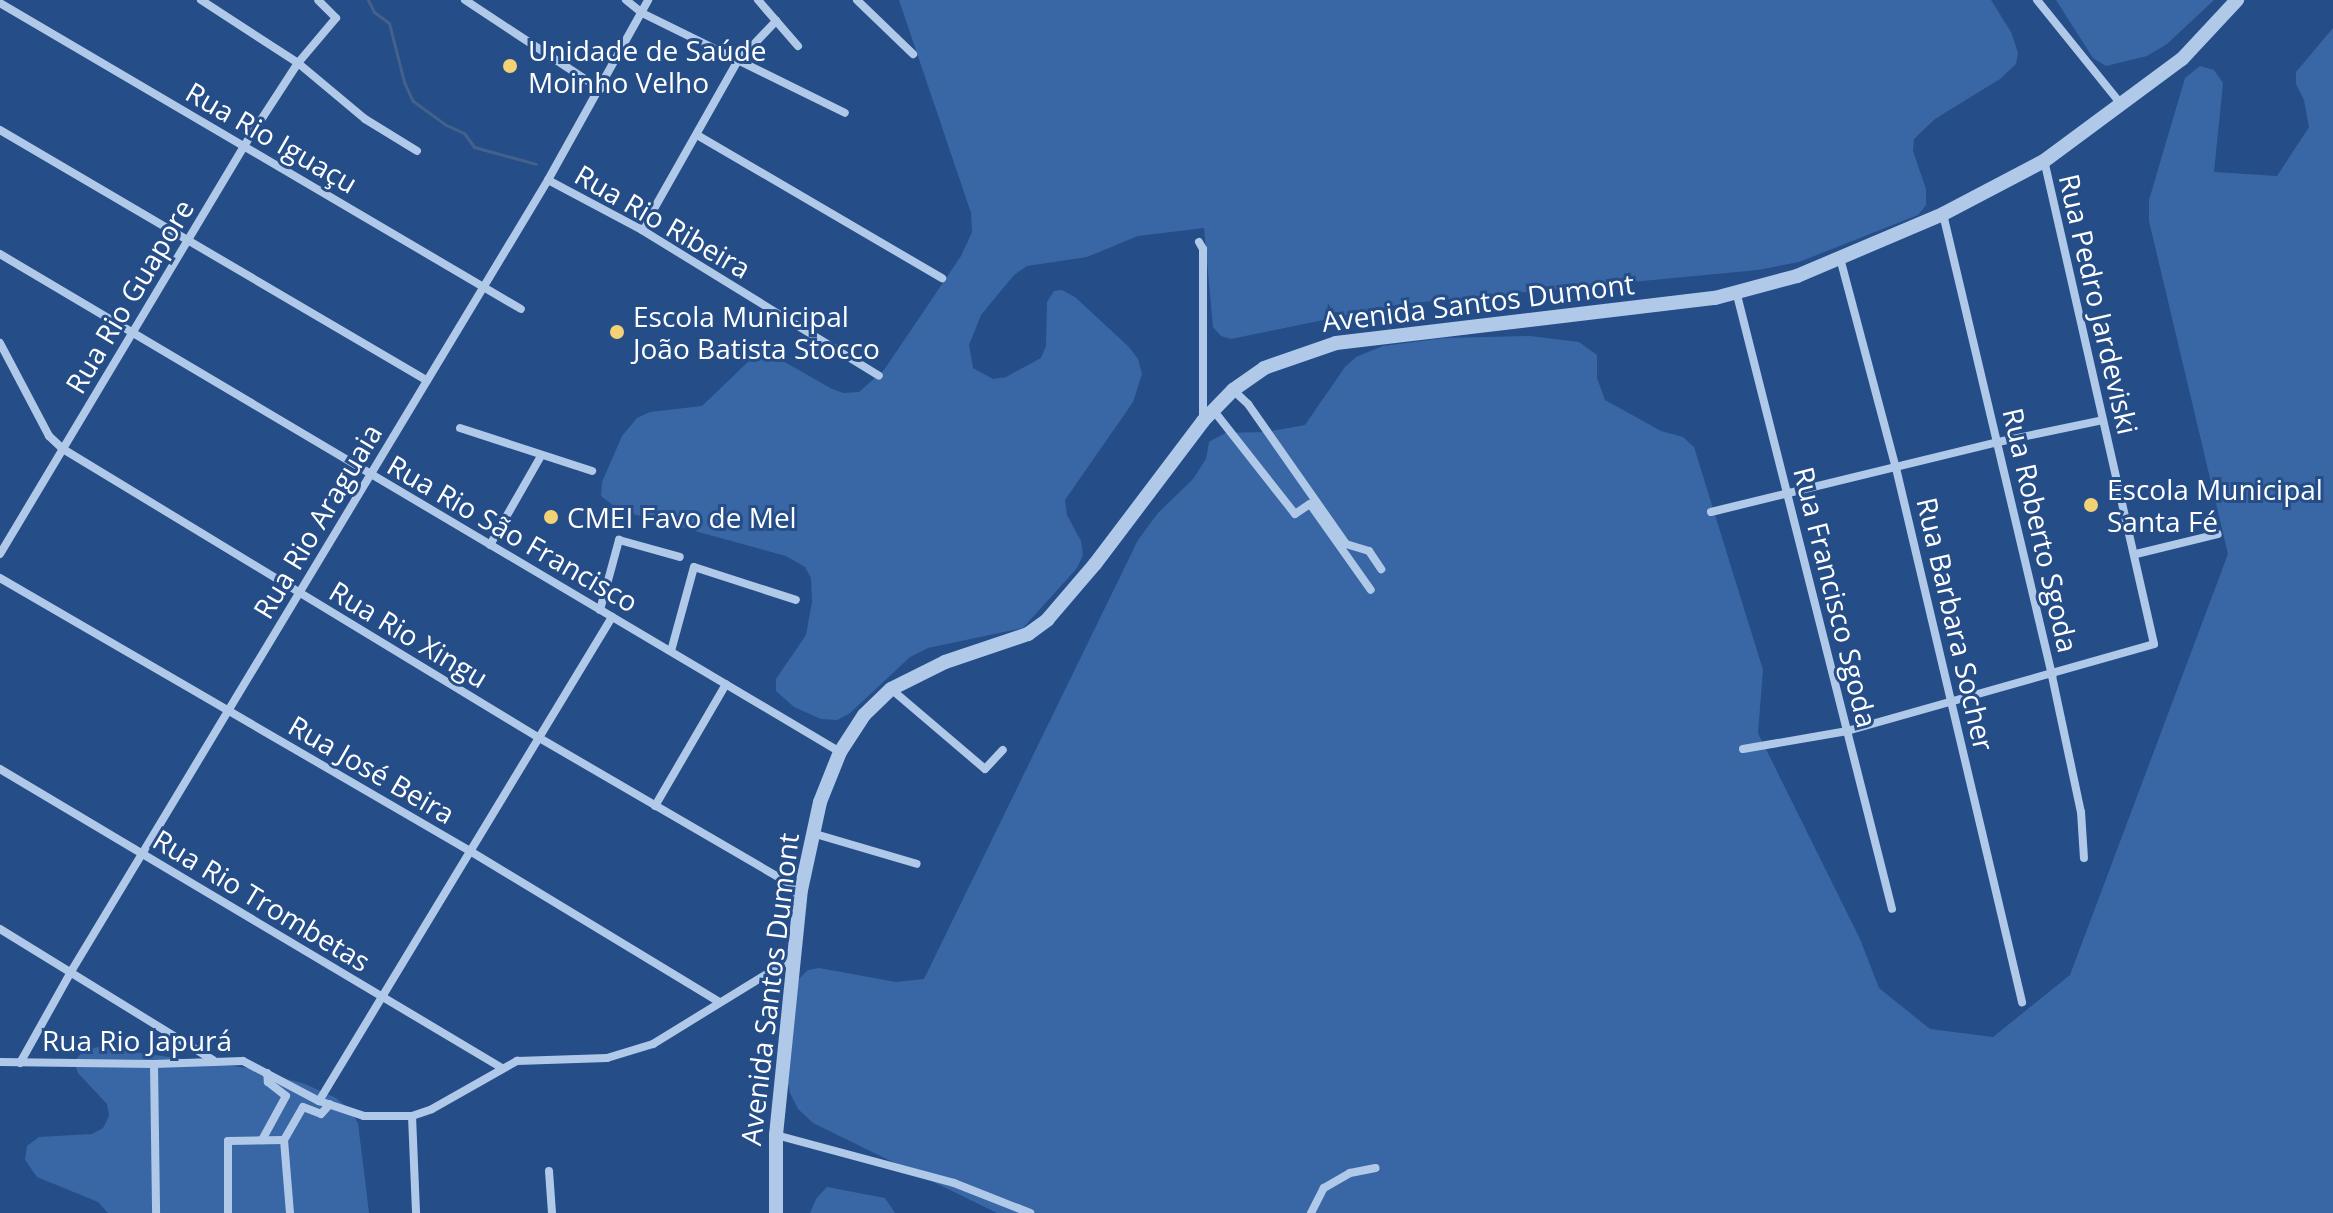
<!DOCTYPE html>
<html>
<head>
<meta charset="utf-8">
<style>
  body { margin:0 }
  #map { position:relative; width:2333px; height:1213px; overflow:hidden; background:#254d88; font-family:"Open Sans",sans-serif }
  div>[style] { position:absolute }
  .green>* { inset:0; background:#3967a5 }
  .stream>* { height:3px; margin:-1.5px; padding:0 1.5px; transform-origin:1.5px; border-radius:1.5px; background:#44618b }
  .minor>* { height:8px; margin:-4px; padding:0 4px; transform-origin:4px; border-radius:4px; background:#b1c9e9 }
  .tertiary>* { height:14px; margin:-7px; padding:0 7px; transform-origin:7px; border-radius:7px; background:#b1c9e9 }
  .dots>* { width:22px; height:22px; translate:-50% -50%; box-sizing:border-box; border:4px solid #254d88; border-radius:50% }
  span { translate:-50% -50%; white-space:nowrap; text-align:center; line-height:1.15; -webkit-text-stroke:6px #254d88; paint-order:stroke }
  .poi-label { font-size:28px; color:#fff }
  .left { translate:0 -50%; text-align:left }
  .street-label { font-size:28px; color:#fff }
</style>
</head>
<body>
<div id="map">
  <div class="green">
    <div style="clip-path:polygon(899px 0,1991px 0,2011px 32px,2018px 53px,2016px 64px,2000px 79px,1935px 119px,1914px 139px,1913px 151px,1926px 189px,1926px 205px,1918px 215px,1799px 262px,1758px 270px,1401px 304px,1231px 339px,1221px 336px,1213px 327px,1204px 228px,1138px 236px,1087px 257px,1027px 266px,1014px 275px,981px 315px,969px 345px,973px 368px,993px 379px,1006px 377px,1041px 358px,1046px 346px,1047px 302px,1054px 291px,1062px 290px,1075px 297px,1129px 347px,1138px 359px,1142px 374px,1133px 402px,1065px 500px,1067px 515px,1081px 541px,1083px 555px,1077px 568px,1023px 628px,928px 648px,910px 657px,850px 713px,837px 720px,821px 719px,794px 707px,776px 691px,776px 679px,806px 635px,812px 602px,811px 578px,805px 567px,786px 556px,619px 510px,601px 496px,602px 482px,622px 436px,637px 418px,650px 412px,702px 406px,751px 359px,766px 355px,783px 361px,832px 389px,843px 393px,859px 392px,884px 370px,961px 256px,972px 232px,971px 213px)"></div>
    <div style="clip-path:polygon(2056px 0,2214px 0,2167px 44px,2147px 56px,2106px 66px,2093px 58px)"></div>
    <div style="clip-path:polygon(2333px 28px,2333px 1213px,997px 1213px,813px 1123px,798px 1109px,790px 1093px,783px 1059px,799px 979px,808px 970px,819px 968px,896px 982px,924px 979px,1138px 540px,1158px 513px,1193px 479px,1206px 459px,1209px 442px,1225px 433px,1265px 432px,1305px 425px,1345px 367px,1356px 357px,1383px 346px,1445px 338px,1530px 336px,1579px 342px,1597px 355px,1597px 378px,1605px 400px,1661px 431px,1683px 437px,1694px 447px,1763px 670px,1758px 733px,1860px 939px,1879px 988px,1930px 1029px,1993px 1037px,2070px 975px,2228px 554px,2149px 221px,2149px 200px,2185px 78px,2200px 66px,2214px 70px,2223px 83px,2214px 172px,2277px 176px,2309px 127px,2304px 100px,2296px 84px,2296px 72px)"></div>
    <div style="clip-path:polygon(98px 1047px,247px 1068px,305px 1084px,336px 1098px,349px 1109px,358px 1123px,369px 1213px,108px 1213px,98px 1202px,37px 1177px,25px 1160px,27px 1146px,39px 1137px,92px 1134px,103px 1128px,109px 1116px,107px 1104px,78px 1073px,74px 1062px,83px 1051px)"></div>
    <div style="clip-path:polygon(827px 1187px,885px 1198px,895px 1213px,810px 1213px,816px 1199px)"></div>
  </div>
  <div class="stream">
    <div style="left:368px;top:0;width:13px;rotate:63deg"></div>
    <div style="left:374px;top:12px;width:19px;rotate:36deg"></div>
    <div style="left:389px;top:23px;width:61px;rotate:75.7deg"></div>
    <div style="left:404px;top:82px;width:21px;rotate:65deg"></div>
    <div style="left:413px;top:101px;width:41px;rotate:36deg"></div>
    <div style="left:446px;top:125px;width:20px;rotate:24deg"></div>
    <div style="left:464px;top:133px;width:17px;rotate:54deg"></div>
    <div style="left:474px;top:147px;width:64px;rotate:15.3deg"></div>
  </div>
  <div class="minor">
    <div style="left:201px;top:0;width:116px;rotate:33deg"></div>
    <div style="left:298px;top:63px;width:87px;rotate:39.9deg"></div>
    <div style="left:365px;top:119px;width:61px;rotate:31.6deg"></div>
    <div style="left:465px;top:0;width:162px;rotate:33.4deg"></div>
    <div style="left:626px;top:0;width:21px;rotate:39deg"></div>
    <div style="left:642px;top:13px;width:226px;rotate:26.2deg"></div>
    <div style="left:758px;top:0;width:61px;rotate:49deg"></div>
    <div style="left:857px;top:0;width:78px;rotate:44deg"></div>
    <div style="left:2037px;top:0;width:134px;rotate:51.1deg"></div>
    <div style="left:0;top:3px;width:604px;rotate:30.43deg"></div>
    <div style="left:0;top:130px;width:495px;rotate:30.4deg"></div>
    <div style="left:697px;top:135px;width:284px;rotate:30.3deg"></div>
    <div style="left:548px;top:180px;width:106px;rotate:28deg"></div>
    <div style="left:642px;top:230px;width:278px;rotate:31.6deg"></div>
    <div style="left:1943px;top:214px;width:475px;rotate:76.7deg"></div>
    <div style="left:2052px;top:676px;width:139px;rotate:78deg"></div>
    <div style="left:2081px;top:812px;width:46px;rotate:86.3deg"></div>
    <div style="left:642px;top:230px;width:193px;rotate:-60.5deg"></div>
    <div style="left:737px;top:62px;width:57px;rotate:-46.4deg"></div>
    <div style="left:1199px;top:242px;width:8px;rotate:60deg"></div>
    <div style="left:1203px;top:249px;width:171px;rotate:90deg"></div>
    <div style="left:0;top:254px;width:977px;rotate:30.66deg"></div>
    <div style="left:1840px;top:258px;width:217px;rotate:75.1deg"></div>
    <div style="left:1896px;top:468px;width:549px;rotate:76.72deg"></div>
    <div style="left:1737px;top:295px;width:633px;rotate:75.83deg"></div>
    <div style="left:0;top:343px;width:105px;rotate:62.2deg"></div>
    <div style="left:49px;top:436px;width:19px;rotate:43deg"></div>
    <div style="left:63px;top:449px;width:553px;rotate:31.25deg"></div>
    <div style="left:536px;top:736px;width:306px;rotate:30.2deg"></div>
    <div style="left:1233px;top:390px;width:21px;rotate:43deg"></div>
    <div style="left:1248px;top:404px;width:171px;rotate:55deg"></div>
    <div style="left:1346px;top:544px;width:24px;rotate:17deg"></div>
    <div style="left:1369px;top:551px;width:22px;rotate:56deg"></div>
    <div style="left:1214px;top:411px;width:131px;rotate:51.8deg"></div>
    <div style="left:1295px;top:514px;width:18px;rotate:-34deg"></div>
    <div style="left:1310px;top:504px;width:105px;rotate:54.7deg"></div>
    <div style="left:460px;top:428px;width:139px;rotate:18deg"></div>
    <div style="left:1711px;top:512px;width:295px;rotate:-13.7deg"></div>
    <div style="left:1998px;top:442px;width:107px;rotate:-11.8deg"></div>
    <div style="left:490px;top:545px;width:103px;rotate:-60.2deg"></div>
    <div style="left:0;top:554px;width:475px;rotate:-59.1deg"></div>
    <div style="left:244px;top:146px;width:99px;rotate:-57deg"></div>
    <div style="left:298px;top:63px;width:59px;rotate:-49.8deg"></div>
    <div style="left:336px;top:18px;width:25px;rotate:-135deg"></div>
    <div style="left:2136px;top:554px;width:84px;rotate:-13.7deg"></div>
    <div style="left:0;top:578px;width:544px;rotate:30.15deg"></div>
    <div style="left:470px;top:851px;width:291px;rotate:31.2deg"></div>
    <div style="left:600px;top:610px;width:73px;rotate:-74.8deg"></div>
    <div style="left:619px;top:540px;width:63px;rotate:15.6deg"></div>
    <div style="left:671px;top:651px;width:87px;rotate:-74.7deg"></div>
    <div style="left:694px;top:567px;width:107px;rotate:17.9deg"></div>
    <div style="left:891px;top:689px;width:123px;rotate:40.4deg"></div>
    <div style="left:985px;top:769px;width:26px;rotate:-47deg"></div>
    <div style="left:1743px;top:749px;width:106px;rotate:-9.8deg"></div>
    <div style="left:1847px;top:731px;width:319px;rotate:-15.8deg"></div>
    <div style="left:2154px;top:644px;width:495px;rotate:-102.8deg"></div>
    <div style="left:0;top:769px;width:584px;rotate:30.78deg"></div>
    <div style="left:655px;top:806px;width:141px;rotate:-59.8deg"></div>
    <div style="left:812px;top:833px;width:109px;rotate:16.4deg"></div>
    <div style="left:0;top:929px;width:250px;rotate:31.6deg"></div>
    <div style="left:0;top:1062px;width:154px;rotate:0.7deg"></div>
    <div style="left:154px;top:1064px;width:89px;rotate:-1.9deg"></div>
    <div style="left:243px;top:1061px;width:86px;rotate:27.8deg"></div>
    <div style="left:319px;top:1101px;width:47px;rotate:18.4deg"></div>
    <div style="left:364px;top:1116px;width:48px"></div>
    <div style="left:412px;top:1116px;width:21px;rotate:-19deg"></div>
    <div style="left:432px;top:1109px;width:98px;rotate:-29.5deg"></div>
    <div style="left:517px;top:1061px;width:90px;rotate:-1.9deg"></div>
    <div style="left:607px;top:1058px;width:48px;rotate:-16.9deg"></div>
    <div style="left:653px;top:1044px;width:168px;rotate:-31.6deg"></div>
    <div style="left:20px;top:1063px;width:107px;rotate:-60.8deg"></div>
    <div style="left:72px;top:970px;width:922px;rotate:-58.93deg"></div>
    <div style="left:548px;top:180px;width:206px;rotate:-60.9deg"></div>
    <div style="left:154px;top:1064px;width:149px;rotate:89.2deg"></div>
    <div style="left:319px;top:1101px;width:566px;rotate:-58.81deg"></div>
    <div style="left:412px;top:1116px;width:97px;rotate:87.6deg"></div>
    <div style="left:776px;top:1135px;width:184px;rotate:15.1deg"></div>
    <div style="left:954px;top:1183px;width:82px;rotate:21.5deg"></div>
    <div style="left:262px;top:1140px;width:50px;rotate:-61.4deg"></div>
    <div style="left:286px;top:1096px;width:23px;rotate:-142deg"></div>
    <div style="left:268px;top:1082px;width:9px;rotate:-96deg"></div>
    <div style="left:284px;top:1140px;width:38px;rotate:-60deg"></div>
    <div style="left:303px;top:1107px;width:19px;rotate:21deg"></div>
    <div style="left:321px;top:1114px;width:13px;rotate:-48deg"></div>
    <div style="left:549px;top:1171px;width:42px;rotate:85.9deg"></div>
    <div style="left:228px;top:1213px;width:72px;rotate:-90deg"></div>
    <div style="left:228px;top:1141px;width:56px;rotate:-1deg"></div>
    <div style="left:284px;top:1140px;width:73px;rotate:85.3deg"></div>
    <div style="left:1311px;top:1213px;width:28px;rotate:-63deg"></div>
    <div style="left:1324px;top:1188px;width:30px;rotate:-30deg"></div>
    <div style="left:1350px;top:1173px;width:26px;rotate:-11deg"></div>
  </div>
  <div class="tertiary">
    <div style="left:776px;top:1213px;width:78px;rotate:-90deg"></div>
    <div style="left:776px;top:1135px;width:246px;rotate:-84.2deg"></div>
    <div style="left:801px;top:890px;width:90px;rotate:-77.8deg"></div>
    <div style="left:820px;top:802px;width:54px;rotate:-68.2deg"></div>
    <div style="left:840px;top:752px;width:44px;rotate:-57deg"></div>
    <div style="left:864px;top:715px;width:37px;rotate:-44deg"></div>
    <div style="left:891px;top:689px;width:60px;rotate:-26.6deg"></div>
    <div style="left:945px;top:662px;width:88px;rotate:-18.6deg"></div>
    <div style="left:1028px;top:634px;width:24px;rotate:-36deg"></div>
    <div style="left:1047px;top:620px;width:74px;rotate:-49.4deg"></div>
    <div style="left:1095px;top:564px;width:179px;rotate:-52.9deg"></div>
    <div style="left:1203px;top:421px;width:43px;rotate:-45.9deg"></div>
    <div style="left:1233px;top:390px;width:38px;rotate:-35deg"></div>
    <div style="left:1264px;top:368px;width:76px;rotate:-19.1deg"></div>
    <div style="left:1336px;top:343px;width:382px;rotate:-6.8deg"></div>
    <div style="left:1715px;top:298px;width:85px;rotate:-15deg"></div>
    <div style="left:1797px;top:276px;width:159px;rotate:-23deg"></div>
    <div style="left:1943px;top:214px;width:114px;rotate:-27.7deg"></div>
    <div style="left:2044px;top:161px;width:172px;rotate:-36.5deg"></div>
    <div style="left:2182px;top:59px;width:81px;rotate:-47deg"></div>
  </div>
  <div class="dots">
    <div style="left:510px;top:66px;background:#f3d275"></div>
    <div style="left:617px;top:332px;background:#f3d275"></div>
    <div style="left:2091px;top:505px;background:#f3d275"></div>
    <div style="left:551px;top:517px;background:#f3d275"></div>
  </div>
  <div class="poi-label">
    <span class="left" style="left:528px;top:66px">Unidade de Saúde<br>Moinho Velho</span>
    <span class="left" style="left:633px;top:332px">Escola Municipal<br>João Batista Stocco</span>
    <span class="left" style="left:2107px;top:505px">Escola Municipal<br>Santa Fé</span>
    <span class="left" style="left:567px;top:517px">CMEI Favo de Mel</span>
  </div>
  <div class="street-label">
    <span style="left:272px;top:137px;rotate:30deg">Rua Rio Iguaçu</span>
    <span style="left:663px;top:221px;rotate:30deg">Rua Rio Ribeira</span>
    <span style="left:129px;top:296px;rotate:-59deg">Rua Rio Guapore</span>
    <span style="left:1478px;top:302px;rotate:-7deg">Avenida Santos Dumont</span>
    <span style="left:2099px;top:304px;rotate:77deg">Rua Pedro Jardeviski</span>
    <span style="left:317px;top:521px;rotate:-59deg">Rua Rio Araguaia</span>
    <span style="left:2041px;top:530px;rotate:77deg">Rua Roberto Sgoda</span>
    <span style="left:513px;top:533px;rotate:30deg">Rua Rio São Francisco</span>
    <span style="left:1836px;top:597px;rotate:76deg">Rua Francisco Sgoda</span>
    <span style="left:1956px;top:624px;rotate:77deg">Rua Barbara Socher</span>
    <span style="left:409px;top:634px;rotate:31deg">Rua Rio Xingu</span>
    <span style="left:372px;top:769px;rotate:30deg">Rua José Beira</span>
    <span style="left:262px;top:900px;rotate:31deg">Rua Rio Trombetas</span>
    <span style="left:769px;top:989px;rotate:-83deg">Avenida Santos Dumont</span>
    <span style="left:137px;top:1040px">Rua Rio Japurá</span>
  </div>
</div>
</body>
</html>
